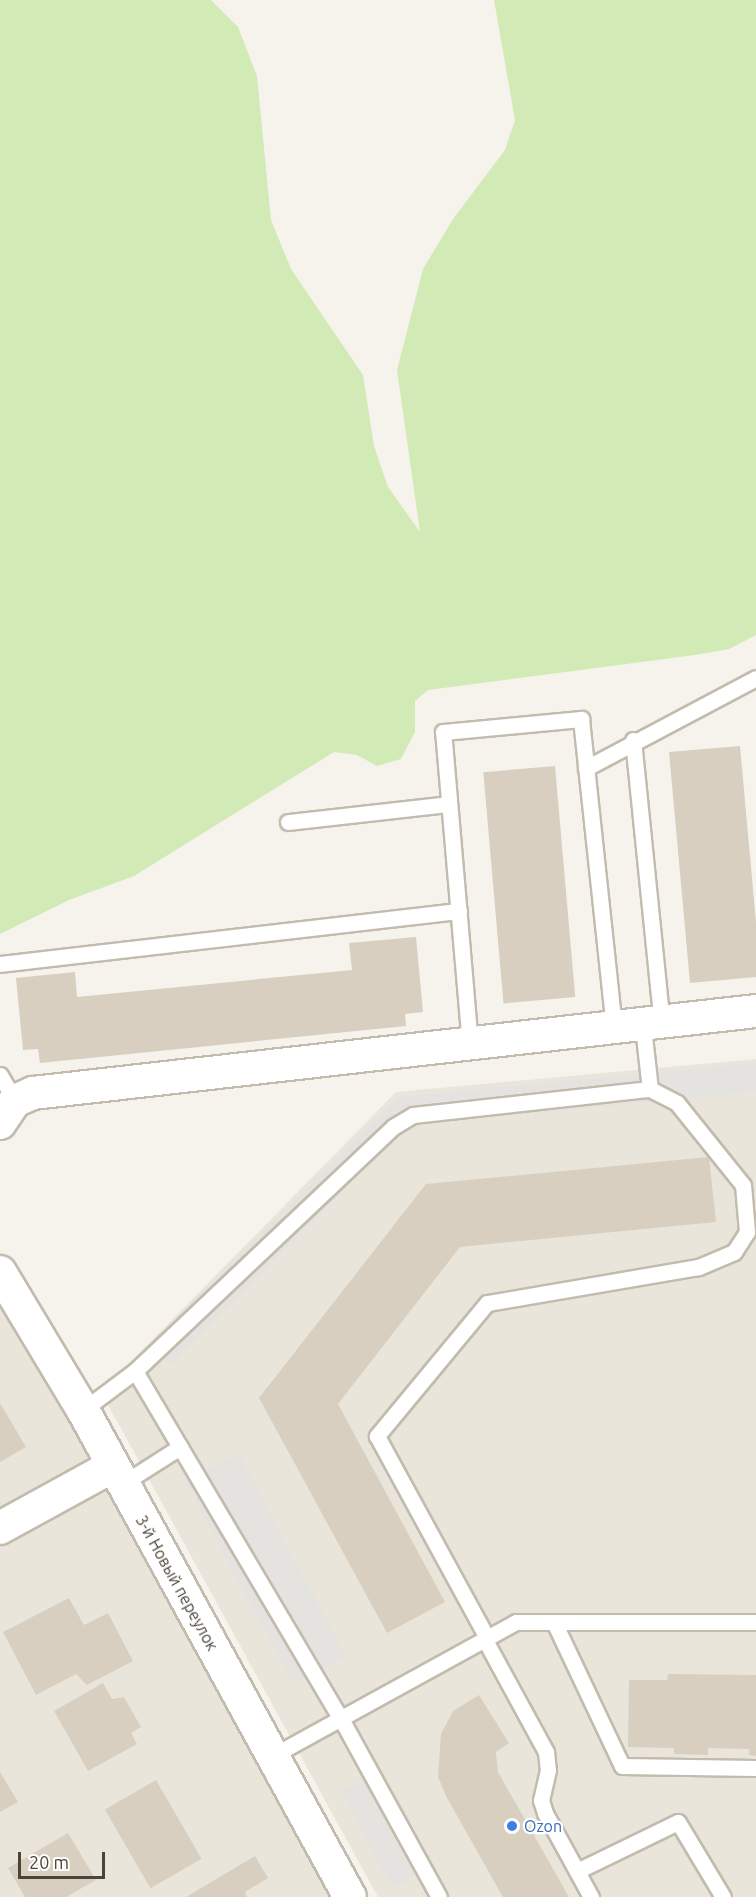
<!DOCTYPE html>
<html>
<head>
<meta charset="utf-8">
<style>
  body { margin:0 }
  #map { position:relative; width:756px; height:1897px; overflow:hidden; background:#f6f3ec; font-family:Ubuntu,sans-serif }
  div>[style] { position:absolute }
  .residential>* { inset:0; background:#eae5da }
  .green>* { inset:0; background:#d2eab5 }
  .parking>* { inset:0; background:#e5e3e0; transform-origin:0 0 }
  .building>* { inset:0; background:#d8cfc1; transform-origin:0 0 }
  .roads { filter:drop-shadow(2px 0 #c2bbae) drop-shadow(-2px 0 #c2bbae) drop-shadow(0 2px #c2bbae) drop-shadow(0 -2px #c2bbae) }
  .service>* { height:15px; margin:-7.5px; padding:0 7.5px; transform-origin:7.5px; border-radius:7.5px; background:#fff }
  .minor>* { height:32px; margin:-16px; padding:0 16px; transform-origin:16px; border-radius:16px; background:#fff }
  .dots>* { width:16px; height:16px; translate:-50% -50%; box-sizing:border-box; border:3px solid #fff; border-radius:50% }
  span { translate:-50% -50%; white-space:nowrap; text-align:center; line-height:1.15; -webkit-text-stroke:4.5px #fff; paint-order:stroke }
  .street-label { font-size:16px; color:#4b4439 }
  .shop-label { font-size:16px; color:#366cbe }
  .left { translate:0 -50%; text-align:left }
  .scale { position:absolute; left:18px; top:1852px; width:87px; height:27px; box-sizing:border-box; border:3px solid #4b4439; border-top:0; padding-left:8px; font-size:18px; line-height:21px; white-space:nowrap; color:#4b4439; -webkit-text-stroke:4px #fff; paint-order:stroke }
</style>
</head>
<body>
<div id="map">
  <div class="residential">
    <div style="clip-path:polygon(756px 1059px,756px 1897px,378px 1897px,101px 1392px,396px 1092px)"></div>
    <div style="clip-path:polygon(0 1299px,350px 1897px,0 1897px)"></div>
  </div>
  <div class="green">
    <div style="clip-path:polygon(0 0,211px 0,238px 27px,257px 76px,271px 220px,291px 269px,363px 375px,374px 446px,388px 487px,420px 532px,397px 370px,423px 269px,453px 219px,505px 150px,515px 120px,494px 0,756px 0,756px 635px,729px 649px,695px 655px,428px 690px,415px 701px,415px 732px,401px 759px,377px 766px,357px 755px,334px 752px,134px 876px,69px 900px,0 934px)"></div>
  </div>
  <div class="parking">
    <div style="clip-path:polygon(756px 1063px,756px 1092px,407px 1125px,171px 1366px,148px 1345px,398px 1097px)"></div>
    <div style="left:238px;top:1453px;width:230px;height:60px;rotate:62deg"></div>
    <div style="left:363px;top:1779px;width:110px;height:25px;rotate:62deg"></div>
  </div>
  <div class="building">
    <div style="clip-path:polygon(740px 746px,756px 922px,756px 977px,690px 983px,669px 752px)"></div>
    <div style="left:555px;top:766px;width:232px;height:72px;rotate:85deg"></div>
    <div style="clip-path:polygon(416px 937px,423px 1012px,405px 1014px,406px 1026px,40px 1063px,38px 1049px,23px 1050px,16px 978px,75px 972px,77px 997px,352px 970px,349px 943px)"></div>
    <div style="clip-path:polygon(709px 1157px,716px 1222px,460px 1247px,338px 1404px,445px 1602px,387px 1633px,259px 1398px,426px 1184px)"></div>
    <div style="clip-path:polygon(0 1403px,26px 1447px,0 1462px)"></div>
    <div style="clip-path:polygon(69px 1598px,84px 1625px,108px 1613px,133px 1661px,87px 1685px,76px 1674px,36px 1695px,3px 1632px)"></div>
    <div style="clip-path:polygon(668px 1674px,756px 1675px,756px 1756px,749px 1755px,749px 1749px,708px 1748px,708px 1755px,674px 1754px,674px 1748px,628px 1747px,629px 1680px,667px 1680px)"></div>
    <div style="clip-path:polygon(103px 1683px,112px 1699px,124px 1697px,141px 1727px,131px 1733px,137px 1744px,88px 1771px,54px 1711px)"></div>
    <div style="clip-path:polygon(479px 1695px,509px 1743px,496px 1752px,498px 1772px,569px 1897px,503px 1897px,447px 1798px,438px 1777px,441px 1734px,453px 1711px)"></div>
    <div style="clip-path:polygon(0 1772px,18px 1802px,0 1812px)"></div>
    <div style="left:156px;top:1780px;width:91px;height:59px;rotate:60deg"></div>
    <div style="clip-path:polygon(68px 1833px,96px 1880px,66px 1897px,25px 1897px,8px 1868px)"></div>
    <div style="clip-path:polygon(255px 1856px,268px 1878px,245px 1892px,247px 1897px,186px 1897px)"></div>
  </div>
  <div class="roads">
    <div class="service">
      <div style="left:633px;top:740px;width:285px;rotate:84.2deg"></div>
      <div style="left:586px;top:768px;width:192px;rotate:-27.9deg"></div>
      <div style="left:288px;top:822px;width:162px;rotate:-6.4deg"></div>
      <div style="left:0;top:964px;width:462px;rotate:-6.6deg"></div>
      <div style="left:643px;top:1027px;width:62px;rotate:83.6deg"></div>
      <div style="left:470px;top:1045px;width:314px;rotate:-94.9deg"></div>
      <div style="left:443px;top:732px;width:139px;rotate:-5.4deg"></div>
      <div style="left:581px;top:719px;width:312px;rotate:83.9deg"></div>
      <div style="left:0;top:1075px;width:30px;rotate:60deg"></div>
      <div style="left:135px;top:1371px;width:402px;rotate:59.4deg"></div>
      <div style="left:340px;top:1717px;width:205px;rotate:61.2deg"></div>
      <div style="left:83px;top:1410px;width:65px;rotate:-36.9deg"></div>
      <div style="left:135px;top:1371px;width:355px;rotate:-43.4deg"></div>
      <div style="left:393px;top:1127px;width:23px;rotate:-31deg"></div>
      <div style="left:413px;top:1115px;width:238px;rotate:-6.3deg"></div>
      <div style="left:650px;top:1089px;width:30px;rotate:27deg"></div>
      <div style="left:677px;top:1103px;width:105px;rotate:51.2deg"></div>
      <div style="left:743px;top:1185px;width:47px;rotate:85.1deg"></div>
      <div style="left:747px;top:1232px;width:24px;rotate:123deg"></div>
      <div style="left:734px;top:1252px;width:39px;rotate:157deg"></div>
      <div style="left:698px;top:1267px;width:214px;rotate:170.3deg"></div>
      <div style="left:487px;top:1303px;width:173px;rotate:129.6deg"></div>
      <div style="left:377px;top:1436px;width:230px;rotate:61.4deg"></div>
      <div style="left:122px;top:1484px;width:69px;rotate:-32.5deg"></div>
      <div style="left:554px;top:1622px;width:159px;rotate:64.7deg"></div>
      <div style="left:622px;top:1766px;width:134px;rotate:0.9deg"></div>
      <div style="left:485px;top:1640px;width:128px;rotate:61.4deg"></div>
      <div style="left:546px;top:1752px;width:18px;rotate:84deg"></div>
      <div style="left:548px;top:1770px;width:31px;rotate:103deg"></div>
      <div style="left:541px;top:1800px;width:14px;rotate:73deg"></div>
      <div style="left:545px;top:1813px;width:96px;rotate:61.3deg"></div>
      <div style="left:274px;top:1755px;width:276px;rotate:-28.8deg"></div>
      <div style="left:516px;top:1622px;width:240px"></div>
      <div style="left:577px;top:1871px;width:112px;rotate:-25.9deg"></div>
      <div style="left:678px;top:1822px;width:87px;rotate:59deg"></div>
    </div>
    <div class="minor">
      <div style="left:0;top:1123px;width:27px;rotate:-56deg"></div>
      <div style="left:15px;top:1101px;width:20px;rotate:-24deg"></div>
      <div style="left:33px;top:1093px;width:728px;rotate:-6.47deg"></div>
      <div style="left:0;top:1272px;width:161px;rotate:59deg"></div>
      <div style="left:83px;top:1410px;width:555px;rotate:61.27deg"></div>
      <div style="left:0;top:1528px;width:127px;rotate:-28.8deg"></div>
    </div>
  </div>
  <div class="dots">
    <div style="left:512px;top:1826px;background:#3f7fe0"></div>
  </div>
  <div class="street-label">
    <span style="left:177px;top:1583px;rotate:61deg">3-й Новый переулок</span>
  </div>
  <div class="shop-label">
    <span class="left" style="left:524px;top:1826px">Ozon</span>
  </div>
  <div class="scale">20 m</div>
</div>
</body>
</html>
